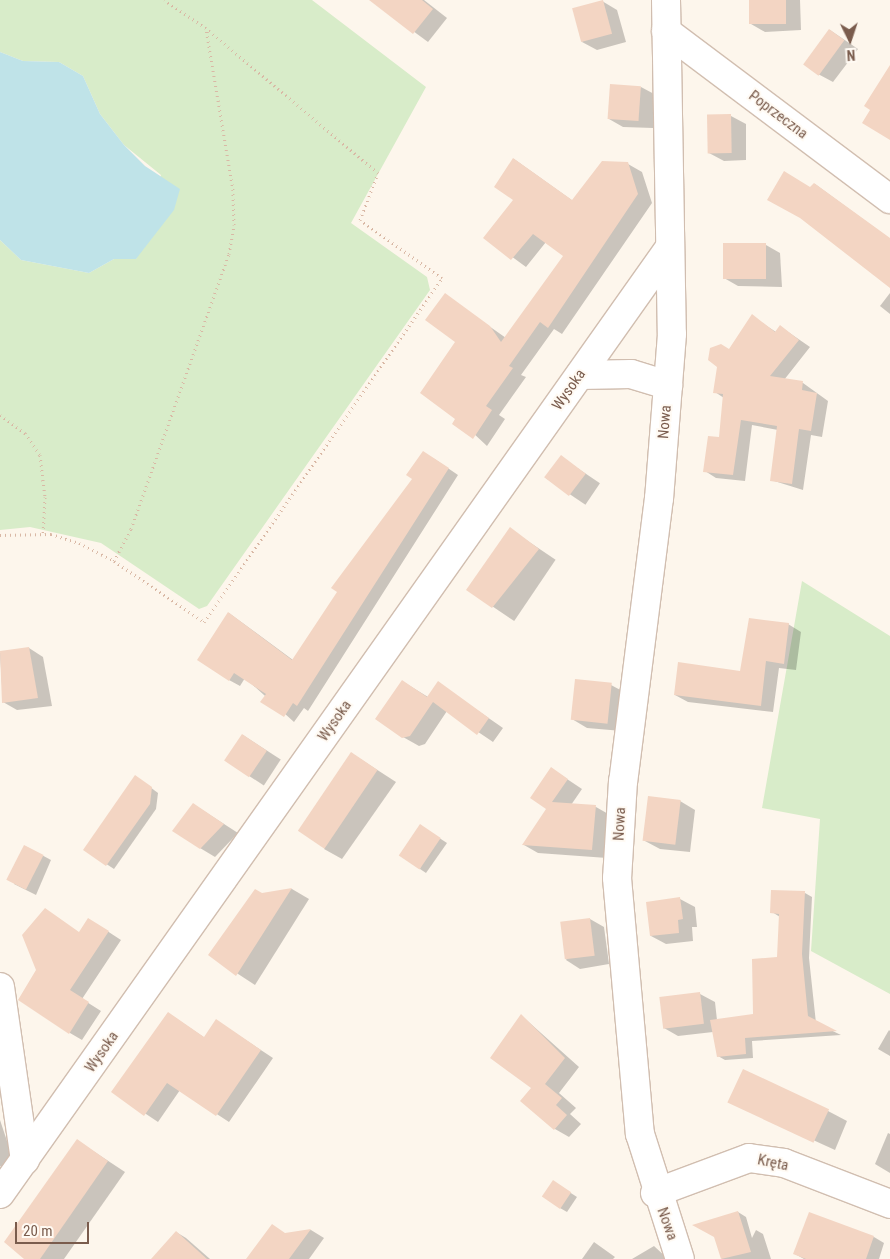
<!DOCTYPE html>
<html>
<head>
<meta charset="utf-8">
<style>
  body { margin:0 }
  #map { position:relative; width:890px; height:1259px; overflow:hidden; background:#fdf6ec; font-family:"Roboto Condensed",sans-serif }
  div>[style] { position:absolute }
  .green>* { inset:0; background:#d8ecc9 }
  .water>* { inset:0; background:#bfe3e8 }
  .shadow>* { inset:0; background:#0003; transform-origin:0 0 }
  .building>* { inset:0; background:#f3d5c3; transform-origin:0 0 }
  .path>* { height:3px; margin-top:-1.5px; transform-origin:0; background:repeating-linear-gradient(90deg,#d9b8a5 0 1px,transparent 0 5px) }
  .roads { filter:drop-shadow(1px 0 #d1beb0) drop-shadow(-1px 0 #d1beb0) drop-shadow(0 1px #d1beb0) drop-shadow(0 -1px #d1beb0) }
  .minor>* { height:28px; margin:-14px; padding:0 14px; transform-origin:14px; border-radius:14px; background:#fff }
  span { translate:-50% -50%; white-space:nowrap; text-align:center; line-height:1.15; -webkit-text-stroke:4px #fffaf3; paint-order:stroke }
  .street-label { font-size:15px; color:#7a5c4d }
  .north { position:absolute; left:825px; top:15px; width:50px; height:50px; -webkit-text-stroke:4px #fffaf3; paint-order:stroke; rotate:176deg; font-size:14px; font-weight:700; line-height:20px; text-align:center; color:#7a5c4d }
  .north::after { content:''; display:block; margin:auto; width:18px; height:22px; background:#7a5c4d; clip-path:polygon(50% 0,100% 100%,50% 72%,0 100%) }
  .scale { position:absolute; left:15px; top:1222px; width:74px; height:22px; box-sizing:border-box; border:2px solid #7a5c4d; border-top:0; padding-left:6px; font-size:15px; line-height:18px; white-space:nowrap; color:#7a5c4d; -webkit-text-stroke:4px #fffaf3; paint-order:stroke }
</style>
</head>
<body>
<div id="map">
  <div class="green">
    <div style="clip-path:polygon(0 0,312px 0,426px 87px,351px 223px,427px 277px,430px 290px,207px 606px,199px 609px,101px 543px,30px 527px,0 530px,0 240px,21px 260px,89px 273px,114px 259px,136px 259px,161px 175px,124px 145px,100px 114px,83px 76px,59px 62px,23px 61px,0 52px)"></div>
    <div style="clip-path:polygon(802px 581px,890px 636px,890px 994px,811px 951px,820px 819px,762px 808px)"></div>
  </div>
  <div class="water">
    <div style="clip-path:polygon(0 52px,23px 61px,59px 62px,83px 76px,100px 114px,124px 145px,145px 166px,180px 189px,174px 210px,136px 259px,114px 259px,89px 273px,21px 260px,0 240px)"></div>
  </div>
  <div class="shadow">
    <div style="clip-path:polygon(381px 0,424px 0,447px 18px,428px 42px,383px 9px)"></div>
    <div style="clip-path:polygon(750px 0,800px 0,801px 30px,765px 32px,751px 24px)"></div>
    <div style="clip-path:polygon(602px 1px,617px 10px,626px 42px,597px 50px,582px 42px)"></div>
    <div style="clip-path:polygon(830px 30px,858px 49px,833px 82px,818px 74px)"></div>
    <div style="clip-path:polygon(641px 87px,656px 95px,653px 128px,623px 127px,609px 119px)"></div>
    <div style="clip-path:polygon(731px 116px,746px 124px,746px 160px,724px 161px,709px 153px)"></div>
    <div style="clip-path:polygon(514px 159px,573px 201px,628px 164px,642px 172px,652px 203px,562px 334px,554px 329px,521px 375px,526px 377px,499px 415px,505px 419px,487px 446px,457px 418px,457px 342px,445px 295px,506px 338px,565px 255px,546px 242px,526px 267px,485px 237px,515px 200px)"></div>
    <div style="clip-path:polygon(815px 184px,890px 239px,890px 286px,811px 188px)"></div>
    <div style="clip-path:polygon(766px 245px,780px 253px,782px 287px,738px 286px,724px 278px)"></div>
    <div style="clip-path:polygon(890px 293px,890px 314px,880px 306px)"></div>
    <div style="clip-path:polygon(752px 316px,776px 332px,781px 327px,810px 347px,784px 380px,803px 383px,828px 401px,822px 437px,811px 435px,803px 490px,771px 480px,778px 430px,752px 425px,745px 481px,716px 478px,705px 471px,720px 439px,724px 398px,715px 392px,729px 350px)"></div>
    <div style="left:561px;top:457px;width:47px;height:26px;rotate:34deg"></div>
    <div style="clip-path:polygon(433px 458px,458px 475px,308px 711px,304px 708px,294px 722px,245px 678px,240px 686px,229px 680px,229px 613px,293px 660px)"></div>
    <div style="left:510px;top:529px;width:55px;height:74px;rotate:34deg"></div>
    <div style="clip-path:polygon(788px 624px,801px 632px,796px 670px,779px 668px,773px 712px,688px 702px,675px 695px,741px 672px)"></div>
    <div style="clip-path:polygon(29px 648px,43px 657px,52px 706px,17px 710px,3px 702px,0 653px)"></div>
    <div style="clip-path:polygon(402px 681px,428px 697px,438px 683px,503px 728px,493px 742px,447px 711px,425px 744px,419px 746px,403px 737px)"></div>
    <div style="clip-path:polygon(611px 685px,626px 693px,622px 731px,587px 728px,572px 719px)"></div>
    <div style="left:243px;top:735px;width:45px;height:31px;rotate:33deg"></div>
    <div style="clip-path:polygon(351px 753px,396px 782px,342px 859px,324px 849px)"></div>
    <div style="clip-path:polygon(552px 769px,582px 789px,571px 805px,596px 807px,610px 815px,607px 858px,538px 853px,524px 845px,548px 809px)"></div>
    <div style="clip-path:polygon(142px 781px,158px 793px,156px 809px,114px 869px,85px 850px)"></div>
    <div style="clip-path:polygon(680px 801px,695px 810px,690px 852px,660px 849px,645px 841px)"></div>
    <div style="clip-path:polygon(193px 804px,238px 833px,215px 857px,200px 848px)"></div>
    <div style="clip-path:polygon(427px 830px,447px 843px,426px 873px,420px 869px)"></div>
    <div style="clip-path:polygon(25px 846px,51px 860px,36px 895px,14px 884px)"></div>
    <div style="clip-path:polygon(292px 889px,309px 899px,255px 985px,209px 955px,262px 894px)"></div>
    <div style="clip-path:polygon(805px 893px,812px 897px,809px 958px,816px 1023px,841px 1035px,752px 1041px,753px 1058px,725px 1060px,718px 1056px,713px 1032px,678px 1036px,664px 1028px,700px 994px,715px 1002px,717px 1020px,754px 1015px,778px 958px,780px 917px,772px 912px)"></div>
    <div style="clip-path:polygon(680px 899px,695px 907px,697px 927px,692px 927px,693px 941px,666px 944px,651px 936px,648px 903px)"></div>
    <div style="clip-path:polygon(590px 919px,604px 927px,609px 964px,580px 969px,566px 960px)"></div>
    <div style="clip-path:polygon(101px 927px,121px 940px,82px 999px,101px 1011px,82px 1040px,70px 1033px,37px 971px,80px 933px)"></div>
    <div style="clip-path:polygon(168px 1013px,205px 1038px,217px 1021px,273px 1058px,229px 1122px,180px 1090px,158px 1122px,113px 1092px)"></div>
    <div style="clip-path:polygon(522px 1016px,579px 1067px,559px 1093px,576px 1108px,570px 1114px,581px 1124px,569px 1137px,555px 1129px,533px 1088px)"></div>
    <div style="clip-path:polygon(889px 1030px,890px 1031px,890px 1056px,878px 1049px)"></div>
    <div style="clip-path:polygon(730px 1102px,828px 1111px,847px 1121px,835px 1150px)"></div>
    <div style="clip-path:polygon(0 1120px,13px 1159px,7px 1170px,0 1166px)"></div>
    <div style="clip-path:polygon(888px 1133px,890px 1134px,890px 1173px,875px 1164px)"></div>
    <div style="clip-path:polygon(78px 1141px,125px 1172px,64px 1259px,26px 1259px)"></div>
    <div style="clip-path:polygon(560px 1186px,577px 1197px,567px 1212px,560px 1208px)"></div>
    <div style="clip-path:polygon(738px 1212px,746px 1217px,752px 1238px,756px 1230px,763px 1234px,771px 1259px,722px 1259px,716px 1236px)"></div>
    <div style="clip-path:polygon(311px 1230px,324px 1238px,309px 1259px,248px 1259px,287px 1234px)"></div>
    <div style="clip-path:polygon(176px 1232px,186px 1238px,210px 1259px,153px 1259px)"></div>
    <div style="clip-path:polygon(874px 1237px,884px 1243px,879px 1259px,804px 1259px,795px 1254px)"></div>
    <div style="clip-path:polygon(594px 1242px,615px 1257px,613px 1259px,582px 1259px)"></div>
    <div style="clip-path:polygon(654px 1246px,668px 1259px,632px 1259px)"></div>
  </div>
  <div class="building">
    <div style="clip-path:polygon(369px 0,422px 0,433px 9px,413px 34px)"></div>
    <div style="left:603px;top:0;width:35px;height:32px;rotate:75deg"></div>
    <div style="left:749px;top:0;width:37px;height:24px"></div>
    <div style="left:829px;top:29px;width:19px;height:44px;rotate:36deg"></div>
    <div style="clip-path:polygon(890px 65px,890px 140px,862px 123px,870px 110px,864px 106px)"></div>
    <div style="left:610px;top:84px;width:31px;height:35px;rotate:4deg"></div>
    <div style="left:731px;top:114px;width:39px;height:24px;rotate:89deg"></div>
    <div style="clip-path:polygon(513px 158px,572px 200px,602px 161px,628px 162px,638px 194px,548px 328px,540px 322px,509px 366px,513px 368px,486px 406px,492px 410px,473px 439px,452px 424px,455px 419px,420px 393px,455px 342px,425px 320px,445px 293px,490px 326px,501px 342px,563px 256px,533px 234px,511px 260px,483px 238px,513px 200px,494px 187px)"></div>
    <div style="clip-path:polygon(784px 171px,810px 187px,814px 183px,890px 238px,890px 288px,800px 218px,767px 200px)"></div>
    <div style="left:723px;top:243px;width:43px;height:36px"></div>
    <div style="clip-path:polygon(752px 314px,775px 332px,780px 325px,799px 340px,770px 376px,803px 381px,802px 390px,817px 393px,811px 431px,799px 429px,792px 484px,770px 481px,777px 426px,741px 420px,733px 475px,703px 472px,708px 436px,719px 437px,723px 394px,713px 393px,717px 367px,708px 360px,710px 348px,721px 344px,729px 349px)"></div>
    <div style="clip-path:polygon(423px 451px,449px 468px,297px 706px,293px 703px,284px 717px,260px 702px,266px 694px,234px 673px,229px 681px,197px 660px,228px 612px,292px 660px,337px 592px,331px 588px,412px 479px,406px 475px)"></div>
    <div style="left:561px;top:455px;width:31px;height:28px;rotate:37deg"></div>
    <div style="clip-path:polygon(510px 527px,539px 549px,492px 608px,466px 590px)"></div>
    <div style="clip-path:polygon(749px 618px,789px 623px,784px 664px,766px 661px,761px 706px,674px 695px,678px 662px,740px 671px)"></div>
    <div style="clip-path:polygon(29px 647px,38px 698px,2px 703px,0 651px)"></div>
    <div style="left:575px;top:679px;width:37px;height:41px;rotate:6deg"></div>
    <div style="clip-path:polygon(402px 680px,427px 697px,438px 681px,489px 718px,477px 735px,433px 702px,410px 736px,402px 738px,375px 719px)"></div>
    <div style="left:242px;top:734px;width:30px;height:32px;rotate:34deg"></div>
    <div style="left:351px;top:752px;width:32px;height:95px;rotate:34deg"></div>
    <div style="clip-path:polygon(551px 767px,568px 779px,552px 802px,596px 805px,592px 850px,522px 845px,546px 809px,530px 798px)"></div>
    <div style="clip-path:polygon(135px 775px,152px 787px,150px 804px,106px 866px,83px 850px)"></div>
    <div style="left:648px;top:796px;width:33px;height:45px;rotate:7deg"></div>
    <div style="clip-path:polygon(193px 803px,224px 824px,200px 849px,172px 831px)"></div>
    <div style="left:420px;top:824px;width:25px;height:38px;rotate:34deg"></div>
    <div style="left:24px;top:845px;width:22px;height:39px;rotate:27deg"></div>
    <div style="clip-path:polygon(292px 888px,236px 976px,208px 955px,255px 889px,262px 893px)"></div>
    <div style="clip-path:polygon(771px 890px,805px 891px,802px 954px,808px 1016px,837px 1031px,745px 1038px,746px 1054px,717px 1057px,710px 1020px,753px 1014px,752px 959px,777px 957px,779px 914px,770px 913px)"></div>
    <div style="clip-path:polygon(680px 897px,683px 919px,678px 920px,679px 933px,650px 936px,646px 902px)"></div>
    <div style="clip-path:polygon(45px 908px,79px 932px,88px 918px,109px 931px,70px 990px,89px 1002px,69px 1034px,18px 1000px,36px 970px,22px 935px)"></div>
    <div style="left:590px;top:918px;width:38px;height:30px;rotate:83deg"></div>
    <div style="left:700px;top:992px;width:32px;height:41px;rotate:83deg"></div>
    <div style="clip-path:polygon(168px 1012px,204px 1037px,216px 1019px,261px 1050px,216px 1116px,167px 1083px,144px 1116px,111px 1092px)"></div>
    <div style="clip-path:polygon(521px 1014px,565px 1058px,545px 1084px,562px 1098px,556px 1105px,567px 1115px,554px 1130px,520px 1101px,531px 1088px,490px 1058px)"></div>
    <div style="left:743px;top:1069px;width:95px;height:37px;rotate:25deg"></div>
    <div style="clip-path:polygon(77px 1139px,108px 1161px,40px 1259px,24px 1259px,4px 1242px)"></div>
    <div style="left:553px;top:1180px;width:22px;height:20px;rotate:34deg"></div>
    <div style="clip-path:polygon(738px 1211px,751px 1252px,721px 1259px,714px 1237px,692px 1225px)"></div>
    <div style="clip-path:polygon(809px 1212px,874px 1236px,866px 1259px,806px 1259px,793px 1254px)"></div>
    <div style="clip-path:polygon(272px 1224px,285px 1233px,311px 1229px,289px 1259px,246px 1259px)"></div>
    <div style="clip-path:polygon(176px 1231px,207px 1259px,151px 1259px)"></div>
  </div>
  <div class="path">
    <div style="left:0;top:415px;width:31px;rotate:36deg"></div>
    <div style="left:25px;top:433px;width:27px;rotate:56deg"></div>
    <div style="left:40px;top:455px;width:42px;rotate:83.2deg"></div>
    <div style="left:45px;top:497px;width:36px;rotate:93deg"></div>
    <div style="left:0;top:535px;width:51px;rotate:-1.1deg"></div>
    <div style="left:51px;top:534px;width:29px;rotate:18deg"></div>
    <div style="left:79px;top:543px;width:39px;rotate:27deg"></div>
    <div style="left:114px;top:561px;width:109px;rotate:34.1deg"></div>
    <div style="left:204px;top:622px;width:418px;rotate:-55.3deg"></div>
    <div style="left:442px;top:278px;width:100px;rotate:-144.7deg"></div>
    <div style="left:360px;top:220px;width:50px;rotate:-69deg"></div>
    <div style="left:378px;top:173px;width:225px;rotate:-139.9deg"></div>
    <div style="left:206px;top:28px;width:50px;rotate:-146.3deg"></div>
    <div style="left:114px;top:561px;width:36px;rotate:-62deg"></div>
    <div style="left:131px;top:529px;width:292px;rotate:-70.4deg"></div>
    <div style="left:229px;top:254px;width:29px;rotate:-80deg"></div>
    <div style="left:234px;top:225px;width:35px;rotate:-92deg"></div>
    <div style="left:233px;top:190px;width:164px;rotate:-99.5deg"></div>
  </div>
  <div class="roads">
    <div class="minor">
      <div style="left:666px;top:0;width:334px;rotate:89deg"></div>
      <div style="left:672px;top:334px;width:165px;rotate:94.5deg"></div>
      <div style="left:659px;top:498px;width:285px;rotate:97.2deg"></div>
      <div style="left:623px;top:781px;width:97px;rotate:93.5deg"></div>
      <div style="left:617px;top:878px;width:257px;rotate:84.9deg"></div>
      <div style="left:640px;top:1134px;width:131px;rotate:72.3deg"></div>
      <div style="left:666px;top:31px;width:280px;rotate:36.9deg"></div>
      <div style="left:580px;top:375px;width:51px;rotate:-1.1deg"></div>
      <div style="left:631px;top:374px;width:39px;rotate:17deg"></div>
      <div style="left:0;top:987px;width:175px;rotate:81.8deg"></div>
      <div style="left:655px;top:1193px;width:100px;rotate:-20.4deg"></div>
      <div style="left:749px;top:1158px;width:35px;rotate:8deg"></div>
      <div style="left:784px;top:1163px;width:114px;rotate:21.1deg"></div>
      <div style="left:0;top:1194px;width:1160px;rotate:-54.72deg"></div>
    </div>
  </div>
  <div class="street-label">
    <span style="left:778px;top:115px;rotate:37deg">Poprzeczna</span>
    <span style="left:569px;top:390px;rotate:-55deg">Wysoka</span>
    <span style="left:665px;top:422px;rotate:-85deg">Nowa</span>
    <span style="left:335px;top:721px;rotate:-55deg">Wysoka</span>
    <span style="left:620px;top:824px;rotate:-87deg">Nowa</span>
    <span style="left:102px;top:1052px;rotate:-55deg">Wysoka</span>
    <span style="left:773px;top:1163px;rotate:12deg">Kręta</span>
    <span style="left:667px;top:1224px;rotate:70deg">Nowa</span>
  </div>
  <div class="north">N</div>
  <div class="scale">20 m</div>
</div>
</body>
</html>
